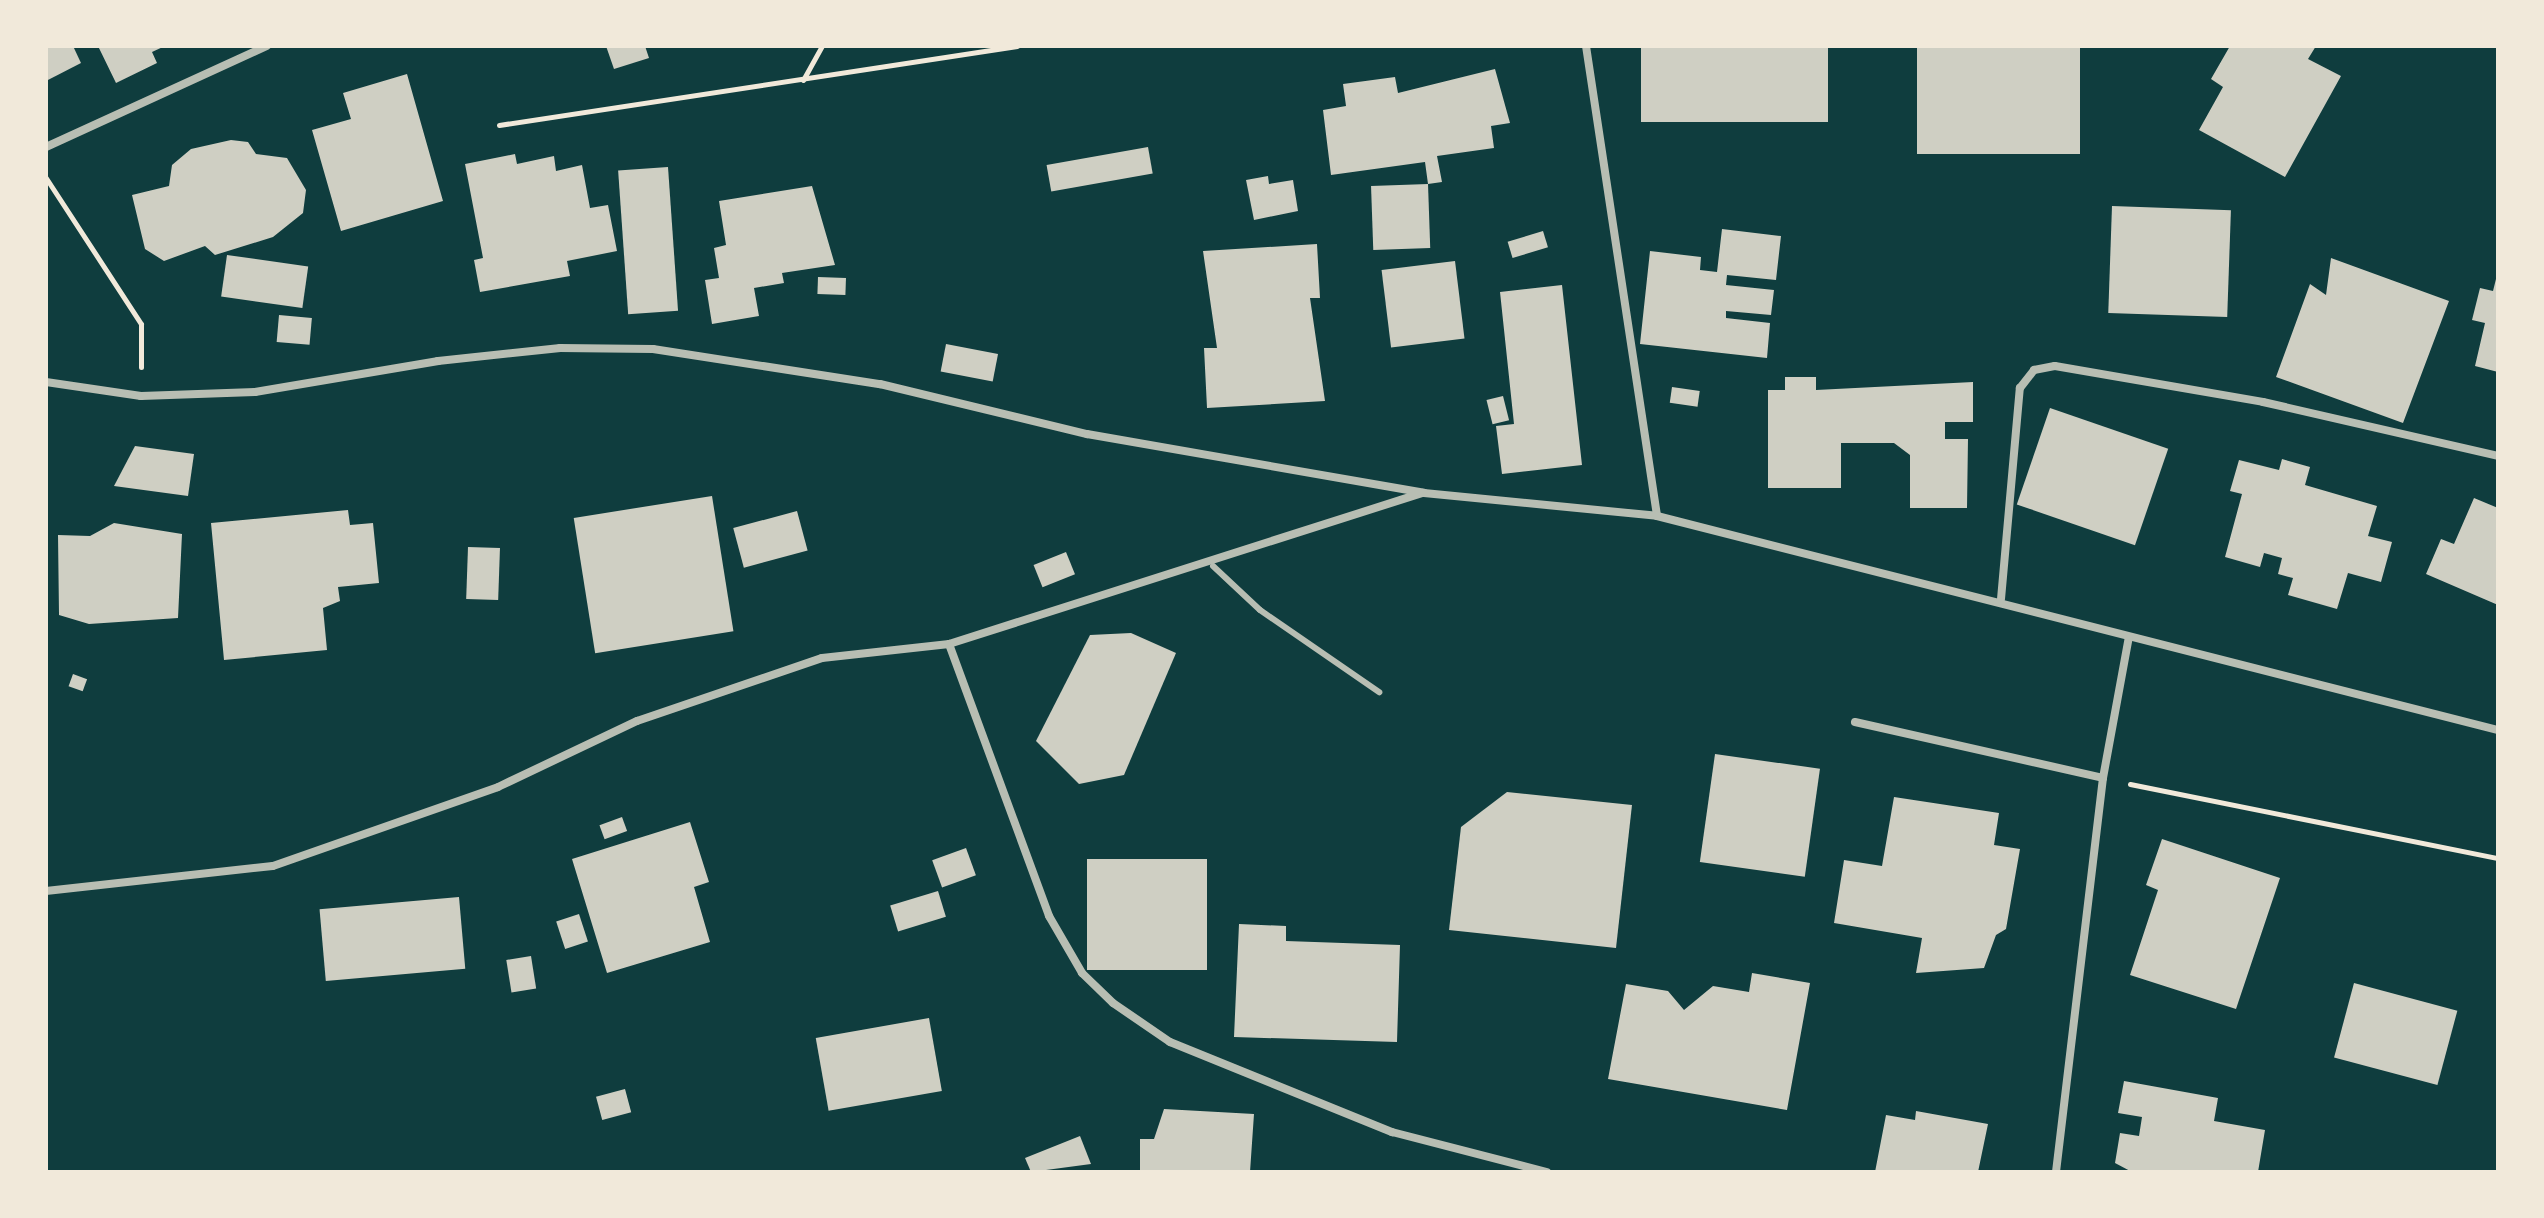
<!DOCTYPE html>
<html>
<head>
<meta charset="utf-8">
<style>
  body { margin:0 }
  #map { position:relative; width:2544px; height:1218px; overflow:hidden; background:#0f3d3e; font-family:Quicksand,sans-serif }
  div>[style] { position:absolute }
  .building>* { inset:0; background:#cfcfc3; transform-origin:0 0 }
  .path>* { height:5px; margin:-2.5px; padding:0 2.5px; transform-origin:2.5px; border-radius:2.5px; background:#f1e9da }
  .service>* { height:6px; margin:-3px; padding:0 3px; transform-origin:3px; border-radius:3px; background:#b8beb3 }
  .minor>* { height:8px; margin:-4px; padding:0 4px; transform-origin:4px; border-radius:4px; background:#b8beb3 }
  span { translate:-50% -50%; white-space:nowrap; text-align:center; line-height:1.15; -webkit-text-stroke:8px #f1e9da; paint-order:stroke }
  .frame { position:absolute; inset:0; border:48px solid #f1e9da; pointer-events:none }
</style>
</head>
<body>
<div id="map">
  <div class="building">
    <div style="clip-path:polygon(46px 46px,73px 46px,81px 63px,46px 81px)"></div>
    <div style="clip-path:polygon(98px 46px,165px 46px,152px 52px,157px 63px,116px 83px)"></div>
    <div style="clip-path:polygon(606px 46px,645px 46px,649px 58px,614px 69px)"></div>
    <div style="left:1641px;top:46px;width:187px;height:76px"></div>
    <div style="left:1917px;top:46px;width:163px;height:108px"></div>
    <div style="clip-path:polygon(2230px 46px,2316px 46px,2308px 59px,2341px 76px,2285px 177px,2199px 130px,2223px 87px,2211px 79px)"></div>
    <div style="clip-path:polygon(1495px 69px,1510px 123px,1491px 126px,1494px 148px,1437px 156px,1442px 182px,1428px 184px,1425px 162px,1331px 175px,1323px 110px,1346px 106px,1343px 84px,1395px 77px,1398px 93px)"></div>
    <div style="clip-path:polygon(407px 74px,443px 201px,341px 231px,312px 130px,351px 119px,343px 93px)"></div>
    <div style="clip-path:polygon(231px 140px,248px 142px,256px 154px,287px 158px,306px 190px,303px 213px,273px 237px,215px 255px,205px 246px,164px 261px,145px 249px,132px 195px,169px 186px,172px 165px,191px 149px)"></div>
    <div style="left:1148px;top:147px;width:27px;height:103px;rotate:80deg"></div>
    <div style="clip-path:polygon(515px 154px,517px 164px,554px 156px,556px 171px,582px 165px,590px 208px,608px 205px,617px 251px,567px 261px,570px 276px,480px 292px,474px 260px,483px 258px,465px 164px)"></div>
    <div style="left:668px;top:167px;width:144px;height:50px;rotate:86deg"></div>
    <div style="clip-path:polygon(1268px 176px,1269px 184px,1293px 180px,1298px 211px,1254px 220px,1246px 180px)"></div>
    <div style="left:1428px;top:184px;width:64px;height:57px;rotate:88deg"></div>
    <div style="clip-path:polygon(812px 186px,835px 265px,782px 273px,784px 283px,754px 288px,759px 316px,712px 324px,705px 280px,719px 278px,714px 248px,726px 245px,719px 201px)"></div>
    <div style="left:2112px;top:206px;width:119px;height:107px;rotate:2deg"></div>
    <div style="clip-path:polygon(1722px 229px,1781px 236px,1776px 280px,1727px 275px,1726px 285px,1774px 290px,1771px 315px,1726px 311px,1726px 318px,1770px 323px,1767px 358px,1640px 344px,1650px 251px,1701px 257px,1700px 270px,1717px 272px)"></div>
    <div style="left:1543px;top:231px;width:17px;height:37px;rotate:73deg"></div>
    <div style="clip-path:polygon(1317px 244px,1320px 298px,1310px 298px,1325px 401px,1207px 408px,1204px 348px,1217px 348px,1203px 251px)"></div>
    <div style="left:227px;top:255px;width:82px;height:42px;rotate:8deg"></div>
    <div style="clip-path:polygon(2331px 258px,2449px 301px,2403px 423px,2276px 377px,2310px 284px,2326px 295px)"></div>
    <div style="left:1455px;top:261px;width:78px;height:74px;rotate:83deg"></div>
    <div style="clip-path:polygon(2497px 275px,2498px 275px,2498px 372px,2475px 366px,2485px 323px,2472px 320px,2480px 288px,2493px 291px)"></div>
    <div style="left:818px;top:277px;width:28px;height:17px;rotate:2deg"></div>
    <div style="clip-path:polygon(1562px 285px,1582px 465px,1502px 474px,1496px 426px,1514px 424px,1500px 292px)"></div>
    <div style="left:279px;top:315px;width:33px;height:27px;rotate:5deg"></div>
    <div style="left:946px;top:344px;width:53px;height:28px;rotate:11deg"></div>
    <div style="clip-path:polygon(1785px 377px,1816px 377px,1816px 390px,1973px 382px,1973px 422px,1945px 422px,1945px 439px,1968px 439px,1967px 508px,1910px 508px,1910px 455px,1894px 443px,1841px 443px,1841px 488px,1768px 488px,1768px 390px,1785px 390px)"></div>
    <div style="left:1672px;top:387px;width:28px;height:16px;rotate:8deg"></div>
    <div style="left:1503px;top:396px;width:25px;height:17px;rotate:76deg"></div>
    <div style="left:2050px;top:408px;width:125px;height:102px;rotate:19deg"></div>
    <div style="clip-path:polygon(135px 446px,194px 454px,188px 496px,114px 486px)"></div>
    <div style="clip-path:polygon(2282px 459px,2310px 467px,2305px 485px,2377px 506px,2368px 536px,2392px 542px,2381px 582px,2348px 573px,2337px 609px,2288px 595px,2293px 578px,2278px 574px,2282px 558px,2264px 553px,2260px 567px,2225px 557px,2242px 494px,2230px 491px,2239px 460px,2279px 470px)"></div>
    <div style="left:712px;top:496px;width:137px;height:140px;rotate:81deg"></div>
    <div style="clip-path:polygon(2474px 498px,2498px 508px,2498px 605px,2426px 574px,2441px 539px,2454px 544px)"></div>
    <div style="clip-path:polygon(348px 510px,350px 525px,373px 523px,379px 583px,338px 587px,340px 601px,323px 608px,327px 650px,224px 660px,211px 523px)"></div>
    <div style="left:797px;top:511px;width:41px;height:66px;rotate:75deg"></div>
    <div style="clip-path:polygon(114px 523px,182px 534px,178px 618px,89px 624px,59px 615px,58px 535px,90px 536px)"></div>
    <div style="left:468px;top:547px;width:32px;height:52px;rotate:2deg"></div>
    <div style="left:1066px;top:552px;width:24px;height:35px;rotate:68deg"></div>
    <div style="clip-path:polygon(1131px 633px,1176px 653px,1124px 775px,1079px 784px,1036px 741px,1090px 635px)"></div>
    <div style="left:73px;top:674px;width:15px;height:13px;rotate:20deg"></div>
    <div style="left:1715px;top:754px;width:106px;height:109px;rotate:8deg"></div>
    <div style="clip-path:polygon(1507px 792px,1632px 805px,1616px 948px,1449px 930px,1461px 827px)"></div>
    <div style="clip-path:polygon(1894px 797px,1999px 813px,1994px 845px,2020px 849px,2006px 929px,1996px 935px,1984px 968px,1916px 973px,1922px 938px,1834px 923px,1844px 860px,1882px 866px)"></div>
    <div style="left:622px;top:817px;width:15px;height:24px;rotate:70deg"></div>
    <div style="clip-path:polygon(690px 822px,709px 882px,694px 887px,710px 942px,607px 973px,572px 859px)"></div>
    <div style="clip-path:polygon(2162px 839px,2280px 878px,2236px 1009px,2130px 975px,2158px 890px,2146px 885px)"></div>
    <div style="left:966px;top:848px;width:29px;height:36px;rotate:70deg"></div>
    <div style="left:1207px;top:859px;width:111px;height:120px;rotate:90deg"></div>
    <div style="left:938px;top:891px;width:27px;height:50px;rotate:73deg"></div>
    <div style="left:459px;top:897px;width:72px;height:140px;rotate:85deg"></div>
    <div style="left:579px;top:914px;width:29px;height:24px;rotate:72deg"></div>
    <div style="clip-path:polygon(1239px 924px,1286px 926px,1286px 941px,1400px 945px,1397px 1042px,1234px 1037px)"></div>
    <div style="left:531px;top:956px;width:33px;height:25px;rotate:81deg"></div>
    <div style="clip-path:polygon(1752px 973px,1810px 983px,1787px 1110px,1608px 1079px,1626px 984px,1668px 991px,1684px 1010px,1713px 986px,1749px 992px)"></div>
    <div style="left:2354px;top:983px;width:107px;height:77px;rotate:15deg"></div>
    <div style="left:929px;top:1018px;width:74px;height:115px;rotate:80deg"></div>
    <div style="clip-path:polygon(2124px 1081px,2218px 1098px,2214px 1121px,2265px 1130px,2258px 1172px,2132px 1172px,2115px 1163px,2120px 1133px,2139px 1136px,2142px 1117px,2118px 1113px)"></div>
    <div style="left:625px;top:1089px;width:24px;height:30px;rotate:75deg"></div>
    <div style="clip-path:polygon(1164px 1109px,1254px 1114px,1250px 1172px,1140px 1172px,1140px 1139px,1154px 1139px)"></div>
    <div style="clip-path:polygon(1916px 1111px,1988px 1124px,1978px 1172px,1875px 1172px,1886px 1115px,1915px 1120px)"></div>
    <div style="clip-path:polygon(1080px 1136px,1091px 1164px,1031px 1172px,1025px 1158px)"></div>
  </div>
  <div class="path">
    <div style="left:803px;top:80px;width:39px;rotate:-61deg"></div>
    <div style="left:499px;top:125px;width:524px;rotate:-8.67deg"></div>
    <div style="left:46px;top:178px;width:174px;rotate:56.9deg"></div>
    <div style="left:141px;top:324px;width:43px;rotate:90deg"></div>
    <div style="left:2130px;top:784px;width:375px;rotate:11.4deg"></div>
  </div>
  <div class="service">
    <div style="left:1213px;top:566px;width:64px;rotate:43.1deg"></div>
    <div style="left:1260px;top:610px;width:145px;rotate:34.6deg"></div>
  </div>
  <div class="minor">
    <div style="left:1586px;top:46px;width:475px;rotate:81.4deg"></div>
    <div style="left:46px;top:147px;width:243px;rotate:-24.6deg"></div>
    <div style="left:46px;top:382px;width:96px;rotate:8.4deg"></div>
    <div style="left:141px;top:396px;width:114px;rotate:-2deg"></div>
    <div style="left:255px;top:392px;width:186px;rotate:-9.6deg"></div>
    <div style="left:438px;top:361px;width:123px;rotate:-6.1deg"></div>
    <div style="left:560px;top:348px;width:93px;rotate:0.6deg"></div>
    <div style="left:653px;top:349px;width:230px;rotate:8.8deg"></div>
    <div style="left:880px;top:384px;width:213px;rotate:13.6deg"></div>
    <div style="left:1087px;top:434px;width:342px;rotate:9.9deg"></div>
    <div style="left:1424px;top:493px;width:234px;rotate:5.6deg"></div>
    <div style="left:1657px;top:516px;width:868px;rotate:14.28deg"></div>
    <div style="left:2001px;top:599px;width:212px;rotate:-84.9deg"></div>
    <div style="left:2020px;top:388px;width:23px;rotate:-52deg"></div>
    <div style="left:2034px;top:370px;width:21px;rotate:-11deg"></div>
    <div style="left:2055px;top:366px;width:211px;rotate:9.8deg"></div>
    <div style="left:2263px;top:402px;width:241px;rotate:12.9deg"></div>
    <div style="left:949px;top:644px;width:290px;rotate:69.8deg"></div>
    <div style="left:1049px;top:916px;width:66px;rotate:59.9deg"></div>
    <div style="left:1082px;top:973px;width:43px;rotate:44.1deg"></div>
    <div style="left:1113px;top:1003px;width:69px;rotate:34.4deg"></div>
    <div style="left:1170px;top:1042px;width:240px;rotate:22.1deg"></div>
    <div style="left:1392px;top:1132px;width:160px;rotate:14.5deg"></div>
    <div style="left:1855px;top:722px;width:254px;rotate:12.7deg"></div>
    <div style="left:46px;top:891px;width:228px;rotate:-6.3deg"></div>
    <div style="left:273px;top:866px;width:238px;rotate:-19.3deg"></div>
    <div style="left:498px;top:787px;width:154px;rotate:-25.4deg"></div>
    <div style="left:637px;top:721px;width:195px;rotate:-18.8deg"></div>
    <div style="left:822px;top:658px;width:128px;rotate:-6.3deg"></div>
    <div style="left:949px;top:644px;width:497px;rotate:-17.7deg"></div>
    <div style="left:2056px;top:1172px;width:397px;rotate:-83.2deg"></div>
    <div style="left:2103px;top:778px;width:143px;rotate:-79.6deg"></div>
  </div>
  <div class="frame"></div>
</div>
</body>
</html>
